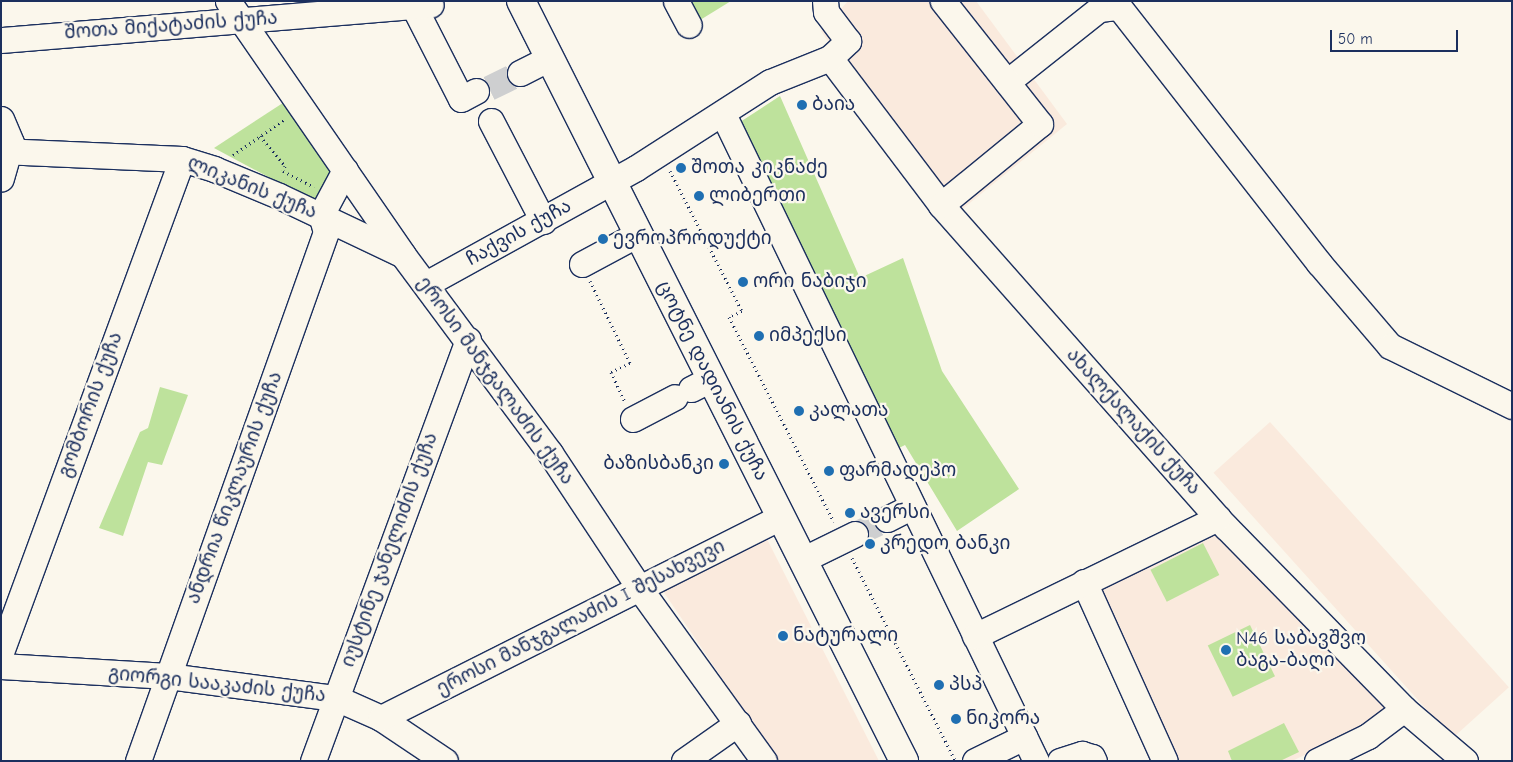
<!DOCTYPE html>
<html>
<head>
<meta charset="utf-8">
<style>
  body { margin:0 }
  #map { position:relative; width:1513px; height:762px; overflow:hidden; background:#fbf7ec; font-family:"Comic Neue","Noto Sans Georgian",sans-serif }
  div>[style] { position:absolute }
  .built>* { inset:0; background:#faeadd; transform-origin:0 0 }
  .green>* { inset:0; background:#bee29c; transform-origin:0 0 }
  .minor-tunnel>* { height:25px; margin-top:-12.5px; transform-origin:0; background:repeating-linear-gradient(90deg,#cecfd0 0 25px,transparent 0 37px) }
  .path>* { height:3px; margin-top:-1.5px; transform-origin:0; background:repeating-linear-gradient(90deg,#1b2f5e 0 1px,transparent 0 5px) }
  .roads { filter:drop-shadow(1px 0 #1b2f5e) drop-shadow(-1px 0 #1b2f5e) drop-shadow(0 1px #1b2f5e) drop-shadow(0 -1px #1b2f5e) }
  .minor>* { height:25px; margin:-12.5px; padding:0 12.5px; transform-origin:12.5px; border-radius:12.5px; background:#fbf7ec }
  .major>* { height:28px; margin:-14px; padding:0 14px; transform-origin:14px; border-radius:14px; background:#fbf7ec }
  .dots>* { width:14px; height:14px; translate:-50% -50%; box-sizing:border-box; border:2px solid #fbf7ec; border-radius:50% }
  span { translate:-50% -50%; white-space:nowrap; text-align:center; line-height:1.15; -webkit-text-stroke:4.5px #fbf7ec; paint-order:stroke }
  .street-label { font-size:19px; color:#1b2f5e }
  .poi-label { font-size:19px; color:#1b2f5e }
  .left { translate:0 -50%; text-align:left }
  .right { translate:-100% -50%; text-align:right }
  .frame { position:absolute; inset:0; border:2px solid #1b2f5e; pointer-events:none }
  .scale { position:absolute; left:1330px; top:30px; width:128px; height:22px; box-sizing:border-box; border:2px solid #1b2f5e; border-top:0; padding-left:6px; font-size:15px; line-height:18px; white-space:nowrap; color:#1b2f5e; -webkit-text-stroke:4px #fbf7ec; paint-order:stroke }
</style>
</head>
<body>
<div id="map">
  <div class="built">
    <div style="clip-path:polygon(848px 1px,976px 1px,1067px 124px,955px 215px,900px 148px,821px 31px)"></div>
    <div style="left:1270px;top:422px;width:357px;height:76px;rotate:48deg"></div>
    <div style="clip-path:polygon(1217px 532px,1389px 706px,1356px 731px,1292px 761px,1170px 761px,1091px 594px)"></div>
    <div style="clip-path:polygon(767px 539px,879px 761px,778px 761px,663px 591px)"></div>
  </div>
  <div class="green">
    <div style="clip-path:polygon(678px 1px,731px 1px,692px 25px)"></div>
    <div style="clip-path:polygon(780px 96px,860px 278px,903px 258px,942px 371px,1019px 489px,957px 531px,905px 445px,891px 452px,734px 126px)"></div>
    <div style="clip-path:polygon(289px 99px,337px 169px,319px 204px,214px 148px)"></div>
    <div style="clip-path:polygon(160px 387px,188px 395px,162px 465px,148px 462px,123px 536px,99px 528px,140px 432px,148px 428px)"></div>
    <div style="left:1203px;top:543px;width:36px;height:59px;rotate:63deg"></div>
    <div style="left:1250px;top:625px;width:57px;height:47px;rotate:64deg"></div>
    <div style="clip-path:polygon(1284px 723px,1299px 752px,1280px 761px,1232px 761px,1228px 751px)"></div>
  </div>
  <div class="minor-tunnel">
    <div style="left:489px;top:88px;width:34px;rotate:-26deg"></div>
    <div style="left:855px;top:534px;width:35px;rotate:-25deg"></div>
  </div>
  <div class="path">
    <div style="left:260px;top:136px;width:39px;rotate:50deg"></div>
    <div style="left:285px;top:166px;width:5px;rotate:112deg"></div>
    <div style="left:283px;top:171px;width:35px;rotate:27deg"></div>
    <div style="left:233px;top:155px;width:63px;rotate:-34.7deg"></div>
    <div style="left:670px;top:171px;width:157px;rotate:62.8deg"></div>
    <div style="left:742px;top:311px;width:14px;rotate:155deg"></div>
    <div style="left:729px;top:317px;width:230px;rotate:62.9deg"></div>
    <div style="left:590px;top:281px;width:91px;rotate:64deg"></div>
    <div style="left:630px;top:363px;width:21px;rotate:155deg"></div>
    <div style="left:611px;top:372px;width:33px;rotate:65deg"></div>
    <div style="left:852px;top:558px;width:227px;rotate:63deg"></div>
  </div>
  <div class="roads">
    <div class="minor">
      <div style="left:228px;top:1px;width:308px;rotate:55.4deg"></div>
      <div style="left:403px;top:255px;width:247px;rotate:53.4deg"></div>
      <div style="left:550px;top:453px;width:163px;rotate:56.5deg"></div>
      <div style="left:640px;top:589px;width:212px;rotate:54.2deg"></div>
      <div style="left:676px;top:1px;width:27px;rotate:62deg"></div>
      <div style="left:414px;top:7px;width:103px;rotate:62.9deg"></div>
      <div style="left:461px;top:99px;width:17px;rotate:-28deg"></div>
      <div style="left:1px;top:40px;width:431px;rotate:-4.7deg"></div>
      <div style="left:830px;top:58px;width:184px;rotate:52.9deg"></div>
      <div style="left:941px;top:205px;width:430px;rotate:48.5deg"></div>
      <div style="left:1226px;top:527px;width:255px;rotate:45.6deg"></div>
      <div style="left:1404px;top:709px;width:80px;rotate:40.4deg"></div>
      <div style="left:520px;top:73px;width:33px;rotate:-27deg"></div>
      <div style="left:1007px;top:82px;width:117px;rotate:-38.4deg"></div>
      <div style="left:1099px;top:9px;width:20px;rotate:-6deg"></div>
      <div style="left:1119px;top:7px;width:325px;rotate:52deg"></div>
      <div style="left:1319px;top:263px;width:109px;rotate:49.5deg"></div>
      <div style="left:1390px;top:346px;width:136px;rotate:26.2deg"></div>
      <div style="left:723px;top:114px;width:719px;rotate:64.18deg"></div>
      <div style="left:1px;top:119px;width:26px;rotate:67deg"></div>
      <div style="left:11px;top:143px;width:37px;rotate:106deg"></div>
      <div style="left:491px;top:121px;width:113px;rotate:62.5deg"></div>
      <div style="left:1px;top:151px;width:181px;rotate:2.5deg"></div>
      <div style="left:182px;top:159px;width:34px;rotate:17deg"></div>
      <div style="left:214px;top:169px;width:70px;rotate:22.6deg"></div>
      <div style="left:279px;top:196px;width:135px;rotate:25.4deg"></div>
      <div style="left:941px;top:205px;width:128px;rotate:-39.3deg"></div>
      <div style="left:1040px;top:124px;width:157px;rotate:-128.3deg"></div>
      <div style="left:321px;top:215px;width:51px;rotate:-61.9deg"></div>
      <div style="left:582px;top:264px;width:64px;rotate:-28.2deg"></div>
      <div style="left:426px;top:284px;width:240px;rotate:-28.9deg"></div>
      <div style="left:636px;top:168px;width:159px;rotate:-32.7deg"></div>
      <div style="left:770px;top:82px;width:65px;rotate:-21.8deg"></div>
      <div style="left:830px;top:58px;width:25px;rotate:-43deg"></div>
      <div style="left:848px;top:41px;width:36px;rotate:-127deg"></div>
      <div style="left:826px;top:12px;width:11px;rotate:-95deg"></div>
      <div style="left:691px;top:389px;width:22px;rotate:-27deg"></div>
      <div style="left:633px;top:419px;width:47px;rotate:-27.6deg"></div>
      <div style="left:887px;top:519px;width:28px;rotate:-27deg"></div>
      <div style="left:802px;top:560px;width:59px;rotate:-26.1deg"></div>
      <div style="left:1084px;top:582px;width:196px;rotate:65.7deg"></div>
      <div style="left:975px;top:636px;width:270px;rotate:-25.9deg"></div>
      <div style="left:1px;top:652px;width:525px;rotate:-69.84deg"></div>
      <div style="left:1px;top:666px;width:167px;rotate:3.4deg"></div>
      <div style="left:168px;top:676px;width:169px;rotate:7.5deg"></div>
      <div style="left:336px;top:698px;width:49px;rotate:24deg"></div>
      <div style="left:381px;top:718px;width:77px;rotate:33.9deg"></div>
      <div style="left:381px;top:718px;width:448px;rotate:-26.7deg"></div>
      <div style="left:138px;top:761px;width:561px;rotate:-70.44deg"></div>
      <div style="left:326px;top:232px;width:18px;rotate:-106deg"></div>
      <div style="left:313px;top:761px;width:449px;rotate:-69.8deg"></div>
      <div style="left:684px;top:761px;width:66px;rotate:-35.1deg"></div>
      <div style="left:975px;top:761px;width:55px;rotate:-26.1deg"></div>
      <div style="left:1060px;top:761px;width:23px;rotate:-18deg"></div>
      <div style="left:1082px;top:754px;width:10px;rotate:17deg"></div>
      <div style="left:1092px;top:757px;width:4px;rotate:63deg"></div>
      <div style="left:1317px;top:761px;width:57px;rotate:-26.1deg"></div>
      <div style="left:1368px;top:736px;width:45px;rotate:-36.9deg"></div>
    </div>
    <div class="major">
      <div style="left:521px;top:1px;width:851px;rotate:63.25deg"></div>
    </div>
  </div>
  <div class="dots">
    <div style="left:802px;top:105px;background:#1f6fb2"></div>
    <div style="left:681px;top:168px;background:#1f6fb2"></div>
    <div style="left:699px;top:196px;background:#1f6fb2"></div>
    <div style="left:603px;top:239px;background:#1f6fb2"></div>
    <div style="left:743px;top:282px;background:#1f6fb2"></div>
    <div style="left:759px;top:336px;background:#1f6fb2"></div>
    <div style="left:799px;top:411px;background:#1f6fb2"></div>
    <div style="left:724px;top:464px;background:#1f6fb2"></div>
    <div style="left:829px;top:471px;background:#1f6fb2"></div>
    <div style="left:850px;top:513px;background:#1f6fb2"></div>
    <div style="left:870px;top:544px;background:#1f6fb2"></div>
    <div style="left:783px;top:636px;background:#1f6fb2"></div>
    <div style="left:1226px;top:650px;background:#1f6fb2"></div>
    <div style="left:939px;top:685px;background:#1f6fb2"></div>
    <div style="left:956px;top:719px;background:#1f6fb2"></div>
  </div>
  <div class="street-label">
    <span style="left:171px;top:26px;rotate:-4deg">შოთა მიქატაძის ქუჩა</span>
    <span style="left:252px;top:188px;rotate:22deg">ლიკანის ქუჩა</span>
    <span style="left:519px;top:233px;rotate:-29deg">ჩაქვის ქუჩა</span>
    <span style="left:495px;top:381px;rotate:54deg">ეროსი მანჯგალაძის ქუჩა</span>
    <span style="left:712px;top:381px;rotate:63deg">ცოტნე დადიანის ქუჩა</span>
    <span style="left:91px;top:405px;rotate:-70deg">გომბორის ქუჩა</span>
    <span style="left:1133px;top:422px;rotate:48deg">ახალქალაქის ქუჩა</span>
    <span style="left:235px;top:488px;rotate:-70deg">ანდრია წიკლაურის ქუჩა</span>
    <span style="left:390px;top:550px;rotate:-70deg">იუსტინე ჯანელიძის ქუჩა</span>
    <span style="left:581px;top:618px;rotate:-27deg">ეროსი მანჯგალაძის I შესახვევი</span>
    <span style="left:217px;top:685px;rotate:6deg">გიორგი სააკაძის ქუჩა</span>
  </div>
  <div class="poi-label">
    <span class="left" style="left:812px;top:105px">ბაია</span>
    <span class="left" style="left:691px;top:168px">შოთა კიკნაძე</span>
    <span class="left" style="left:709px;top:196px">ლიბერთი</span>
    <span class="left" style="left:613px;top:239px">ევროპროდუქტი</span>
    <span class="left" style="left:753px;top:282px">ორი ნაბიჯი</span>
    <span class="left" style="left:769px;top:336px">იმპექსი</span>
    <span class="left" style="left:809px;top:411px">კალათა</span>
    <span class="right" style="left:714px;top:464px">ბაზისბანკი</span>
    <span class="left" style="left:839px;top:471px">ფარმადეპო</span>
    <span class="left" style="left:860px;top:513px">ავერსი</span>
    <span class="left" style="left:880px;top:544px">კრედო ბანკი</span>
    <span class="left" style="left:793px;top:636px">ნატურალი</span>
    <span class="left" style="left:1236px;top:650px">N46 საბავშვო<br>ბაგა-ბაღი</span>
    <span class="left" style="left:949px;top:685px">პსპ</span>
    <span class="left" style="left:966px;top:719px">ნიკორა</span>
  </div>
  <div class="frame"></div>
  <div class="scale">50 m</div>
</div>
</body>
</html>
